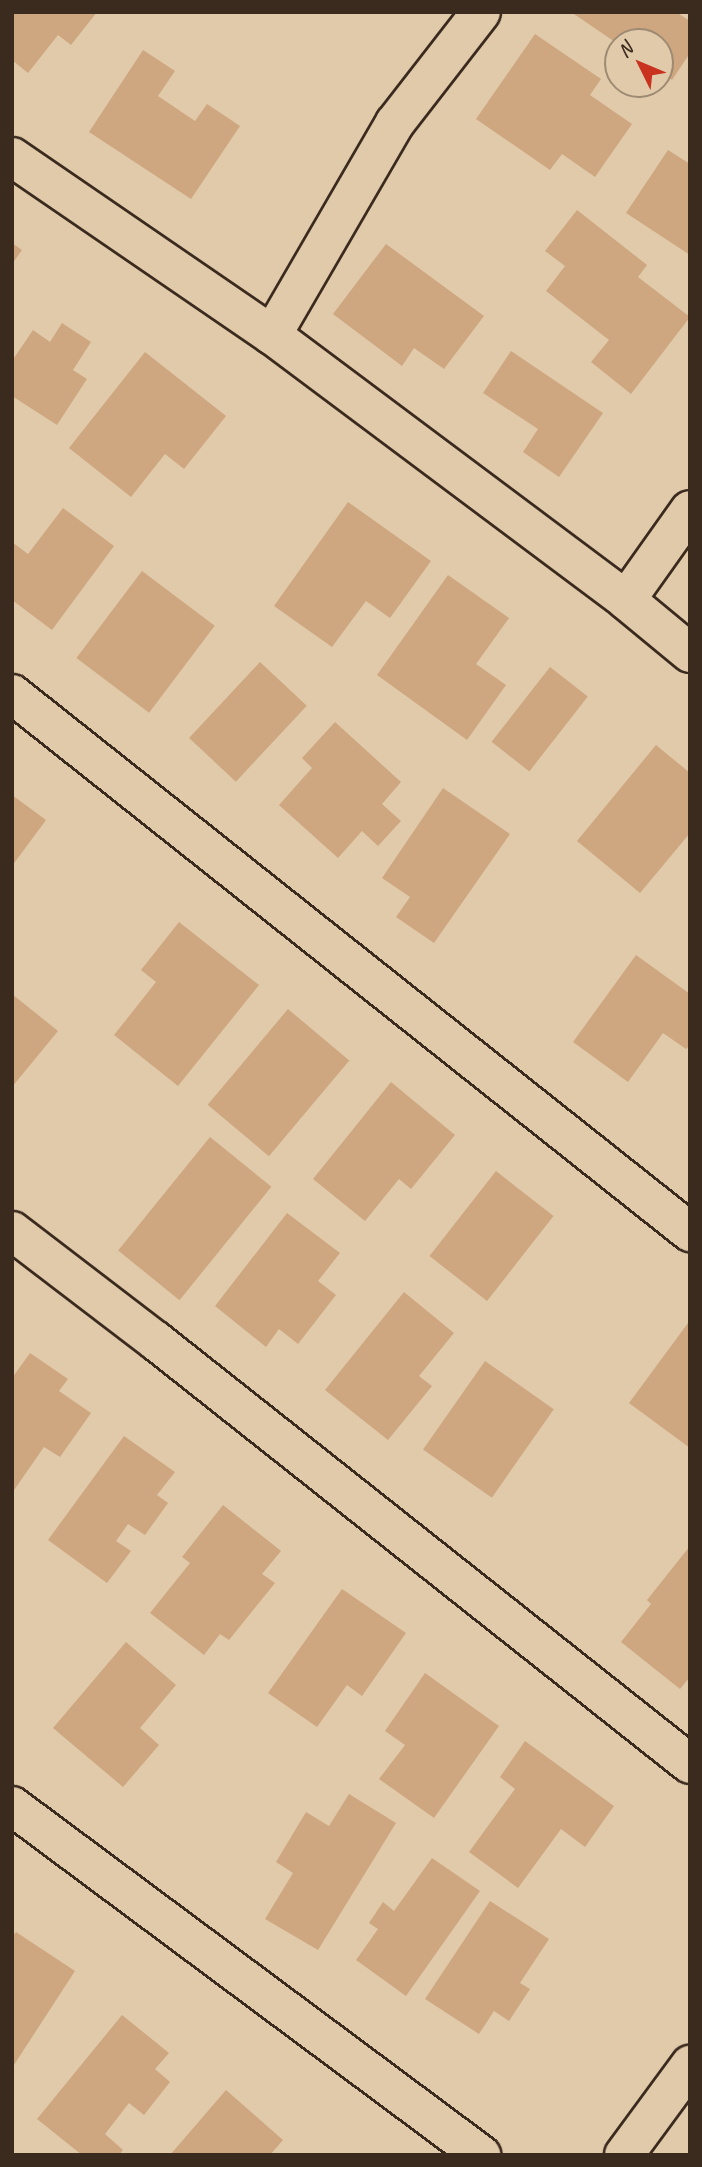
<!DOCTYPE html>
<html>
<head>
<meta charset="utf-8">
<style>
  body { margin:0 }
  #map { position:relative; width:702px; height:2167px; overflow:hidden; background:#e0caaa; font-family:Caveat,sans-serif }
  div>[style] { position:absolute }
  .building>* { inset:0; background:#cea781; transform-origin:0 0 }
  .roads { filter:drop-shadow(2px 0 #3b2a1e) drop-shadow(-2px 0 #3b2a1e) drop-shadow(0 2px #3b2a1e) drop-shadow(0 -2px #3b2a1e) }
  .street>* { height:38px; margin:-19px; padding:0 19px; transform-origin:19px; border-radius:19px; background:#e0caaa }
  span { translate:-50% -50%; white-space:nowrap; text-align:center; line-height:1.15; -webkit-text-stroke:5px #e0caaa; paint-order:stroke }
  .frame { position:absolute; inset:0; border:14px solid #3b2a1e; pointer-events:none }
  .north { position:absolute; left:604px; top:28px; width:70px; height:70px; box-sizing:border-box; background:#e0caaa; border:2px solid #9e8a72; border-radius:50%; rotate:313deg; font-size:19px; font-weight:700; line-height:28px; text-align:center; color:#3b2a1e }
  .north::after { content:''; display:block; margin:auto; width:24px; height:32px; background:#c8321e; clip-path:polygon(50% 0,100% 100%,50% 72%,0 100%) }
</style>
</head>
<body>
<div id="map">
  <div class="building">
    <div style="clip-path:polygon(12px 12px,97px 12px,71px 45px,58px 35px,28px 73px,12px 60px)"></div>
    <div style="clip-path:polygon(571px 12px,676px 12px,690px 21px,690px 53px,672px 80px,660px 72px,660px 42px,618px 44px)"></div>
    <div style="clip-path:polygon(535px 34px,601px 79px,590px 95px,632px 124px,595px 177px,562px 154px,550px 170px,476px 119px)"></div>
    <div style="clip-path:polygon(143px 50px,175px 71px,158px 96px,195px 121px,207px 104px,240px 126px,191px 199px,89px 132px)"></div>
    <div style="clip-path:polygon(668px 150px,690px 164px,690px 255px,626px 213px)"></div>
    <div style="clip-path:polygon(577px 210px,647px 265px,638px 277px,690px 317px,631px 394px,591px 362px,609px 340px,546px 291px,565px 266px,545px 251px)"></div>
    <div style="clip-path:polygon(12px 243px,22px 250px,12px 264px)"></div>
    <div style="clip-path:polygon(386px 244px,484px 316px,444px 369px,414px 348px,402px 366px,333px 314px)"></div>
    <div style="clip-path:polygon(62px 323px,91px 342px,73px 370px,87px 379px,57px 425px,12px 396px,12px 361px,33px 330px,50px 342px)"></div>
    <div style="clip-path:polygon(511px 351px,603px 413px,559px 477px,523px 452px,538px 429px,483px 393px)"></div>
    <div style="clip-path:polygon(145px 352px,226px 416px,184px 469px,165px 454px,131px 497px,69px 448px)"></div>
    <div style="clip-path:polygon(348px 502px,431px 561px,390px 618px,366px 601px,332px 647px,274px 606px)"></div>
    <div style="clip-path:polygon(63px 508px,114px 546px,52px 630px,12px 600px,12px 542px,28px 554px)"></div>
    <div style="left:142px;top:571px;width:91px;height:109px;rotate:37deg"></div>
    <div style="clip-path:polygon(448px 575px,509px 618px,476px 664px,506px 685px,467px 740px,377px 675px)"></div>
    <div style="left:260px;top:662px;width:64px;height:104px;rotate:43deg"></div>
    <div style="left:550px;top:667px;width:48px;height:95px;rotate:38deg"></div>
    <div style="clip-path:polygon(335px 722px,401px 782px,382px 804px,401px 821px,378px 846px,362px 831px,338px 858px,279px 805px,312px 768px,302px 758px)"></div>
    <div style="clip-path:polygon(656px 745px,690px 773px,690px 833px,640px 893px,577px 841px)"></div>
    <div style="clip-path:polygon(443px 788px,510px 834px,434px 943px,396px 917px,410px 897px,382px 878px)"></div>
    <div style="clip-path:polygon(12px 795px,46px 820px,12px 866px)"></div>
    <div style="clip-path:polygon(179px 922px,259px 985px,178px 1086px,114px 1035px,156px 982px,141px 970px)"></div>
    <div style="clip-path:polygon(636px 955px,690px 994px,690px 1045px,686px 1049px,663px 1033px,628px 1082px,573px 1042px)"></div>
    <div style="clip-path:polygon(12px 994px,58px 1031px,12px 1087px)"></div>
    <div style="left:288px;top:1009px;width:80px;height:125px;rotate:40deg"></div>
    <div style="clip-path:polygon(391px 1082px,455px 1135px,411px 1189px,399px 1179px,365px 1221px,313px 1179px)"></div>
    <div style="left:210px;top:1137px;width:79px;height:146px;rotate:39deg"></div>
    <div style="left:496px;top:1171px;width:73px;height:108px;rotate:38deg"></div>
    <div style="clip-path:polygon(287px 1213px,340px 1253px,318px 1281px,336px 1295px,298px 1344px,279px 1329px,266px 1347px,215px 1306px)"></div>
    <div style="clip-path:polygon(404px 1292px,454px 1333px,419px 1376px,432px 1386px,388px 1440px,325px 1390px)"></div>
    <div style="clip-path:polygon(688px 1323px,690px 1325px,690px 1448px,629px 1403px)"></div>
    <div style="clip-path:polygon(30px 1353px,68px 1379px,59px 1391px,91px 1413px,60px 1457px,44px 1447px,12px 1493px,12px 1378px)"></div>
    <div style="left:485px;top:1361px;width:84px;height:108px;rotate:35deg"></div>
    <div style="clip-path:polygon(124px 1436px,175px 1472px,157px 1495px,168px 1503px,145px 1535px,128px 1524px,116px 1541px,131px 1551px,107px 1583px,48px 1540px)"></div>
    <div style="clip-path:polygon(223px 1505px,281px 1551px,262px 1574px,275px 1583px,229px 1640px,220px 1634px,204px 1655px,150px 1613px,190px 1563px,182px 1557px)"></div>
    <div style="clip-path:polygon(690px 1546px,690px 1677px,680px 1689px,621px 1642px,651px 1604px,647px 1600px)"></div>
    <div style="clip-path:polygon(342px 1589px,406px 1633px,362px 1696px,347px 1685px,317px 1727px,268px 1693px)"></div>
    <div style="clip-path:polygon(126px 1642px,176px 1685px,140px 1728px,159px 1745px,123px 1787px,53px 1728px)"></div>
    <div style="clip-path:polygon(425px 1673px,499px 1726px,434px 1818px,379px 1779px,405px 1745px,385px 1731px)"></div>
    <div style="clip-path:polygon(525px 1741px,614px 1806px,585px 1847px,561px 1829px,518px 1888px,469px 1852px,515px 1789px,500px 1777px)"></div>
    <div style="clip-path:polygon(349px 1794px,396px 1823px,318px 1950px,265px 1919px,293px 1873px,276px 1862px,306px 1812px,329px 1826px)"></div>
    <div style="clip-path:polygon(432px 1858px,480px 1891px,406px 1996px,356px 1960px,378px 1929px,369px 1923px,383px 1902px,394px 1911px)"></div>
    <div style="clip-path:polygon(490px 1901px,549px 1939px,520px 1983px,530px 1989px,509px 2021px,494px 2011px,479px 2034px,425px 1999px)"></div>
    <div style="clip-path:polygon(16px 1932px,75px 1971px,12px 2068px,12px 1937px)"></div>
    <div style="clip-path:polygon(122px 2015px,169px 2053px,155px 2069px,170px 2082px,144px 2115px,129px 2103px,105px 2134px,123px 2150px,119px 2155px,82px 2155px,37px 2119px)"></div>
    <div style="clip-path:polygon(226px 2090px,283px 2140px,270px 2155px,170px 2155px)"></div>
  </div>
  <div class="roads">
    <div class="street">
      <div style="left:12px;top:157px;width:315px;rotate:34.4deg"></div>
      <div style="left:272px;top:335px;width:442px;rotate:36.8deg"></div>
      <div style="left:626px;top:600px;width:83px;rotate:39.6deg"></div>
      <div style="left:272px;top:335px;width:245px;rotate:-59.9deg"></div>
      <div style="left:395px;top:123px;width:140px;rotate:-52.2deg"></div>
      <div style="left:626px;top:600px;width:110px;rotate:-54.6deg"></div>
      <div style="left:12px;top:694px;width:866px;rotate:38.43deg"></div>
      <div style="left:12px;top:1231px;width:181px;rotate:37.4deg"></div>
      <div style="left:156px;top:1341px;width:681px;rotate:38.38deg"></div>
      <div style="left:12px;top:1806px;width:585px;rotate:36.65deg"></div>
      <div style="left:624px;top:2155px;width:112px;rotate:-53.7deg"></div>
    </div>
  </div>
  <div class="frame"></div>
  <div class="north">N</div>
</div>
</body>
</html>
